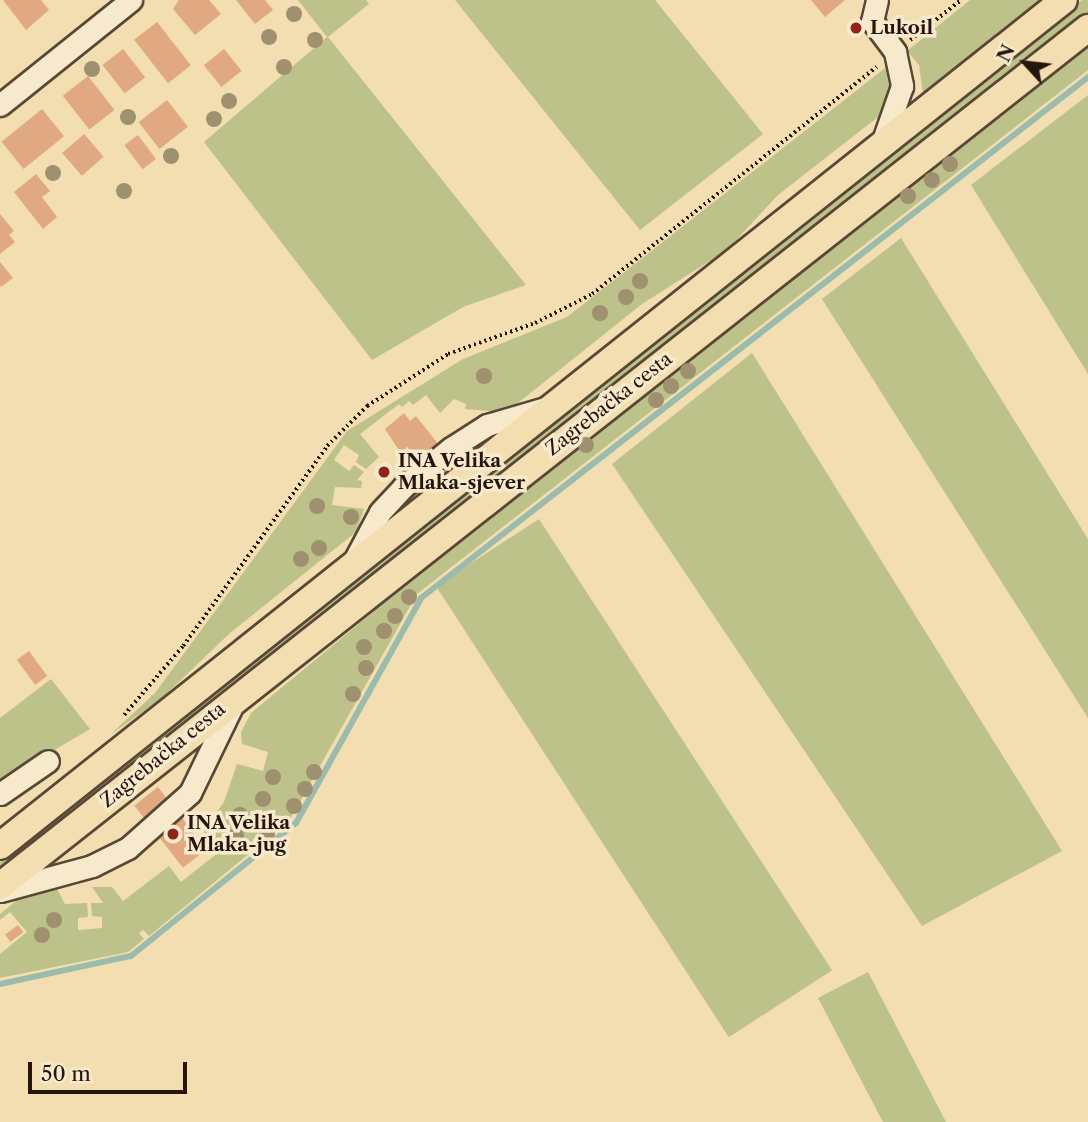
<!DOCTYPE html>
<html>
<head>
<meta charset="utf-8">
<style>
  body { margin:0 }
  #map { position:relative; width:1088px; height:1122px; overflow:hidden; background:#f2deb0; font-family:"Libre Caslon Text",serif }
  div>[style] { position:absolute }
  .green>* { inset:0; background:#bdc18a; transform-origin:0 0 }
  .stream>* { height:6px; margin:-3px; padding:0 3px; transform-origin:3px; border-radius:3px; background:#9bbcac }
  .building>* { inset:0; background:#e0a982; transform-origin:0 0 }
  .path>* { height:3.5px; margin-top:-1.75px; transform-origin:0; background:repeating-linear-gradient(90deg,#26150e 0 2px,transparent 0 5.5px) }
  .roads { filter:drop-shadow(2px 0 #594736) drop-shadow(-2px 0 #594736) drop-shadow(0 2px #594736) drop-shadow(0 -2px #594736) }
  .minor>* { height:21px; margin:-10.5px; padding:0 10.5px; transform-origin:10.5px; border-radius:10.5px; background:#f7eacc }
  .major>* { height:26px; margin:-13px; padding:0 13px; transform-origin:13px; border-radius:13px; background:#f2deb0 }
  .trees>* { width:16px; height:16px; margin:-8px; border-radius:50%; background:#9f906f }
  .dots>* { width:19px; height:19px; translate:-50% -50%; box-sizing:border-box; border:4px solid #f7eacc; border-radius:50% }
  span { translate:-50% -50%; white-space:nowrap; text-align:center; line-height:1.15; -webkit-text-stroke:7px #f7eacc; paint-order:stroke }
  .poi-label { font-size:19px; color:#26150e; font-weight:700 }
  .left { translate:0 -50%; text-align:left }
  .street-label { font-size:19px; color:#26150e }
  .north { position:absolute; left:990px; top:28px; width:70px; height:70px; -webkit-text-stroke:5px #f7eacc; paint-order:stroke; rotate:297deg; font-size:19px; font-weight:700; line-height:28px; text-align:center; color:#26150e }
  .north::after { content:''; display:block; margin:auto; width:24px; height:32px; background:#26150e; clip-path:polygon(50% 0,100% 100%,50% 72%,0 100%) }
  .scale { position:absolute; left:28px; top:1062px; width:159px; height:32px; box-sizing:border-box; border:4px solid #26150e; border-top:0; padding-left:9px; font-size:21px; line-height:24px; white-space:nowrap; color:#26150e; -webkit-text-stroke:5px #f7eacc; paint-order:stroke }
</style>
</head>
<body>
<div id="map">
  <div class="green">
    <div style="clip-path:polygon(298px 0,366px 0,369px 4px,328px 37px,526px 285px,463px 307px,372px 360px,204px 142px,327px 37px)"></div>
    <div style="clip-path:polygon(455px 0,655px 0,763px 134px,640px 230px)"></div>
    <div style="clip-path:polygon(970px 0,1043px 0,923px 94px,919px 65px,907px 51px)"></div>
    <div style="clip-path:polygon(1082px 0,1088px 0,1088px 14px,0 869px,0 862px)"></div>
    <div style="clip-path:polygon(1088px 41px,1088px 70px,417px 594px,289px 821px,149px 936px,143px 930px,139px 933px,144px 939px,128px 952px,0 978px,0 954px,27px 932px,10px 912px,0 920px,0 914px,28px 891px,56px 887px,65px 904px,87px 903px,88px 917px,78px 918px,78px 930px,102px 928px,102px 917px,92px 916px,91px 903px,103px 903px,92px 887px,112px 887px,123px 901px,169px 866px,181px 882px,219px 852px,203px 831px,224px 802px,237px 764px,263px 771px,268px 752px,242px 744px,241px 732px,251px 713px,372px 613px,405px 578px)"></div>
    <div style="clip-path:polygon(889px 65px,892px 89px,878px 117px,778px 195px,727px 250px,642px 304px,513px 407px,501px 412px,465px 409px,466px 404px,454px 399px,440px 413px,426px 395px,413px 405px,409px 401px,402px 407px,399px 404px,360px 434px,379px 457px,366px 469px,356px 462px,359px 455px,344px 445px,334px 460px,349px 471px,354px 465px,364px 472px,357px 480px,362px 481px,361px 488px,335px 487px,332px 505px,364px 509px,356px 532px,230px 633px,162px 698px,110px 735px,155px 693px,347px 431px,463px 359px,567px 317px)"></div>
    <div style="clip-path:polygon(1088px 95px,1088px 374px,971px 185px)"></div>
    <div style="clip-path:polygon(901px 238px,1088px 539px,1088px 718px,822px 299px)"></div>
    <div style="clip-path:polygon(752px 353px,1062px 851px,922px 926px,612px 464px)"></div>
    <div style="clip-path:polygon(479px 434px,486px 438px,485px 442px,396px 509px,395px 502px)"></div>
    <div style="left:539px;top:519px;width:538px;height:123px;rotate:57deg"></div>
    <div style="clip-path:polygon(51px 679px,90px 729px,0 782px,0 718px)"></div>
    <div style="clip-path:polygon(868px 972px,946px 1122px,883px 1122px,818px 998px)"></div>
  </div>
  <div class="stream">
    <div style="left:0;top:984px;width:134px;rotate:-12.1deg"></div>
    <div style="left:131px;top:956px;width:212px;rotate:-38.9deg"></div>
    <div style="left:296px;top:823px;width:257px;rotate:-60.9deg"></div>
    <div style="left:421px;top:598px;width:846px;rotate:-37.99deg"></div>
  </div>
  <div class="building">
    <div style="clip-path:polygon(3px 0,41px 0,49px 10px,26px 30px)"></div>
    <div style="clip-path:polygon(179px 0,209px 0,221px 14px,195px 35px,173px 9px)"></div>
    <div style="clip-path:polygon(236px 0,265px 0,273px 10px,255px 24px)"></div>
    <div style="clip-path:polygon(811px 0,845px 0,825px 17px)"></div>
    <div style="left:157px;top:22px;width:55px;height:29px;rotate:52deg"></div>
    <div style="left:123px;top:49px;width:36px;height:26px;rotate:52deg"></div>
    <div style="left:224px;top:49px;width:28px;height:26px;rotate:51deg"></div>
    <div style="left:88px;top:76px;width:43px;height:32px;rotate:52deg"></div>
    <div style="left:167px;top:100px;width:34px;height:36px;rotate:52deg"></div>
    <div style="left:42px;top:109px;width:35px;height:52px;rotate:51deg"></div>
    <div style="left:84px;top:134px;width:30px;height:29px;rotate:49deg"></div>
    <div style="left:138px;top:135px;width:30px;height:17px;rotate:53deg"></div>
    <div style="clip-path:polygon(36px 174px,50px 191px,42px 197px,57px 217px,43px 229px,14px 192px)"></div>
    <div style="clip-path:polygon(0 214px,14px 231px,9px 235px,15px 242px,0 254px)"></div>
    <div style="clip-path:polygon(0 262px,13px 278px,1px 287px,0 285px)"></div>
    <div style="clip-path:polygon(404px 413px,410px 421px,416px 416px,443px 450px,414px 473px,385px 429px)"></div>
    <div style="left:29px;top:651px;width:31px;height:15px;rotate:54deg"></div>
    <div style="left:158px;top:787px;width:79px;height:30px;rotate:52deg"></div>
    <div style="left:18px;top:925px;width:9px;height:16px;rotate:54deg"></div>
  </div>
  <div class="path">
    <div style="left:910px;top:40px;width:65px;rotate:-38.1deg"></div>
    <div style="left:124px;top:715px;width:91px;rotate:-49.5deg"></div>
    <div style="left:183px;top:646px;width:246px;rotate:-54.2deg"></div>
    <div style="left:327px;top:446px;width:57px;rotate:-45deg"></div>
    <div style="left:367px;top:406px;width:96px;rotate:-32.7deg"></div>
    <div style="left:448px;top:354px;width:92px;rotate:-19.6deg"></div>
    <div style="left:535px;top:323px;width:64px;rotate:-27deg"></div>
    <div style="left:592px;top:294px;width:364px;rotate:-38.6deg"></div>
  </div>
  <div class="roads">
    <div class="minor">
      <div style="left:877px;top:0;width:22px;rotate:103deg"></div>
      <div style="left:872px;top:21px;width:39px;rotate:53deg"></div>
      <div style="left:895px;top:52px;width:35px;rotate:78deg"></div>
      <div style="left:902px;top:86px;width:64px;rotate:109.3deg"></div>
      <div style="left:0;top:105px;width:168px;rotate:-38.7deg"></div>
      <div style="left:354px;top:561px;width:55px;rotate:-62deg"></div>
      <div style="left:380px;top:512px;width:34px;rotate:-47deg"></div>
      <div style="left:403px;top:487px;width:62px;rotate:-39.1deg"></div>
      <div style="left:451px;top:448px;width:43px;rotate:-32.6deg"></div>
      <div style="left:487px;top:425px;width:65px;rotate:-16.2deg"></div>
      <div style="left:0;top:794px;width:58px;rotate:-34.5deg"></div>
      <div style="left:0;top:891px;width:95px;rotate:-15.2deg"></div>
      <div style="left:92px;top:866px;width:40px;rotate:-26.6deg"></div>
      <div style="left:128px;top:848px;width:83px;rotate:-41.6deg"></div>
      <div style="left:190px;top:793px;width:101px;rotate:-64.2deg"></div>
    </div>
    <div class="major">
      <div style="left:0;top:846px;width:1359px;rotate:-38.49deg"></div>
      <div style="left:0;top:886px;width:1386px;rotate:-38.26deg"></div>
    </div>
  </div>
  <div class="trees">
    <div style="left:294px;top:14px"></div>
    <div style="left:269px;top:37px"></div>
    <div style="left:315px;top:40px"></div>
    <div style="left:284px;top:67px"></div>
    <div style="left:92px;top:69px"></div>
    <div style="left:229px;top:101px"></div>
    <div style="left:128px;top:117px"></div>
    <div style="left:214px;top:119px"></div>
    <div style="left:171px;top:156px"></div>
    <div style="left:950px;top:164px"></div>
    <div style="left:53px;top:173px"></div>
    <div style="left:932px;top:180px"></div>
    <div style="left:124px;top:191px"></div>
    <div style="left:908px;top:196px"></div>
    <div style="left:640px;top:281px"></div>
    <div style="left:626px;top:297px"></div>
    <div style="left:600px;top:313px"></div>
    <div style="left:688px;top:371px"></div>
    <div style="left:484px;top:376px"></div>
    <div style="left:671px;top:386px"></div>
    <div style="left:656px;top:400px"></div>
    <div style="left:586px;top:445px"></div>
    <div style="left:317px;top:506px"></div>
    <div style="left:351px;top:517px"></div>
    <div style="left:319px;top:548px"></div>
    <div style="left:301px;top:559px"></div>
    <div style="left:409px;top:597px"></div>
    <div style="left:395px;top:616px"></div>
    <div style="left:384px;top:631px"></div>
    <div style="left:364px;top:647px"></div>
    <div style="left:366px;top:668px"></div>
    <div style="left:353px;top:694px"></div>
    <div style="left:314px;top:772px"></div>
    <div style="left:273px;top:777px"></div>
    <div style="left:305px;top:789px"></div>
    <div style="left:263px;top:799px"></div>
    <div style="left:294px;top:806px"></div>
    <div style="left:240px;top:815px"></div>
    <div style="left:282px;top:823px"></div>
    <div style="left:267px;top:835px"></div>
    <div style="left:236px;top:836px"></div>
    <div style="left:54px;top:920px"></div>
    <div style="left:42px;top:935px"></div>
  </div>
  <div class="dots">
    <div style="left:856px;top:28px;background:#8f2418"></div>
    <div style="left:384px;top:472px;background:#8f2418"></div>
    <div style="left:173px;top:834px;background:#8f2418"></div>
  </div>
  <div class="poi-label">
    <span class="left" style="left:870px;top:28px">Lukoil</span>
    <span class="left" style="left:398px;top:472px">INA Velika<br>Mlaka-sjever</span>
    <span class="left" style="left:187px;top:834px">INA Velika<br>Mlaka-jug</span>
  </div>
  <div class="street-label">
    <span style="left:609px;top:404px;rotate:-38deg">Zagrebačka cesta</span>
    <span style="left:163px;top:755px;rotate:-39deg">Zagrebačka cesta</span>
  </div>
  <div class="north">N</div>
  <div class="scale">50 m</div>
</div>
</body>
</html>
